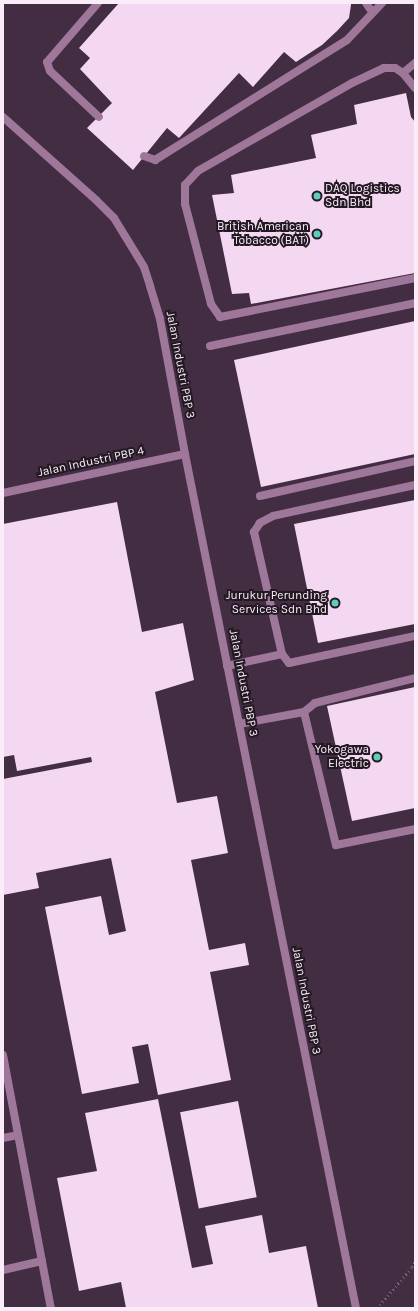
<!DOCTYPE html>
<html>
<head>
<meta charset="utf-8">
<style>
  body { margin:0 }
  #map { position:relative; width:418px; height:1311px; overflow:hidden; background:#432d42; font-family:Karla,sans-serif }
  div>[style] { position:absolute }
  .building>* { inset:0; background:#f4d7f1; transform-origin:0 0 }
  .path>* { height:2.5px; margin-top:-1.25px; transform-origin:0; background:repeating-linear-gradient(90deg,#7d697c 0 1px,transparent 0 4px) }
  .lane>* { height:8px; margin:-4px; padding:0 4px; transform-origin:4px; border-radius:4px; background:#9e779b }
  .street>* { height:8px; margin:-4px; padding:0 4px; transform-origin:4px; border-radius:4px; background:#9e779b }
  .dots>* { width:11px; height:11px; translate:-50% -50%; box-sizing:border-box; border:2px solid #231923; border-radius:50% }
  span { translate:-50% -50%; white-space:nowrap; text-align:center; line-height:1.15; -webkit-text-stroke:4px #231923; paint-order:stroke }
  .poi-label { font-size:12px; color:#fbecf9 }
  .left { translate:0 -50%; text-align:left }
  .right { translate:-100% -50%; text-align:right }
  .street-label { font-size:12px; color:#fbecf9 }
  .frame { position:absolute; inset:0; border:4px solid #fbecf9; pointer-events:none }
</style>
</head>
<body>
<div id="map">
  <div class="building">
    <div style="clip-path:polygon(119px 3px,351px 3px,351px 5px,349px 18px,337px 31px,322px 45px,296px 62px,284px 52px,253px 87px,239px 73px,179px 138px,167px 128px,133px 170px,87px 128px,112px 103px,80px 69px,90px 58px,79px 48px)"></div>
    <div style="clip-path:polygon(406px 93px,411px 117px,415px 122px,415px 273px,251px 304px,249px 293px,232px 294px,212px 195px,234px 193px,231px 175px,316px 158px,311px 135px,357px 124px,354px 105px)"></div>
    <div style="clip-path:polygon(415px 321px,415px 454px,261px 487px,234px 360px)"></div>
    <div style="clip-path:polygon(415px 500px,415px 624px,318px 643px,294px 524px)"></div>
    <div style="clip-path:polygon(117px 502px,142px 632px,183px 623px,194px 680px,155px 692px,177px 803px,217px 796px,228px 853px,191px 860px,209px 950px,245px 943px,249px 965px,210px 972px,231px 1080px,158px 1095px,148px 1044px,132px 1047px,139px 1083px,82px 1094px,45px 907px,101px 896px,109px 935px,126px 931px,111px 858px,36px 873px,39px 888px,3px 895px,3px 779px,92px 762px,91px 757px,17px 771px,14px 755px,3px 757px,3px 524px)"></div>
    <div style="clip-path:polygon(415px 687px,415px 808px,352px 821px,327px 706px)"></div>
    <div style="clip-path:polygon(158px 1099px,192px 1268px,213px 1264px,205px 1226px,262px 1215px,269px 1253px,306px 1246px,318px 1308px,126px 1308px,121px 1282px,79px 1291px,57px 1178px,97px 1171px,85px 1113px)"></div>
    <div style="left:238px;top:1101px;width:98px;height:59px;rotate:79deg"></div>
  </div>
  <div class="path">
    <div style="left:377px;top:1308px;width:54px;rotate:-49.5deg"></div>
    <div style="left:412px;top:1267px;width:7px;rotate:-63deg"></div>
  </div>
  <div class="lane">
    <div style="left:98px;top:3px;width:78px;rotate:130.8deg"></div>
    <div style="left:47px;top:62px;width:9px;rotate:72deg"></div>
    <div style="left:50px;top:71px;width:67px;rotate:43.2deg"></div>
    <div style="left:366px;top:3px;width:11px;rotate:56deg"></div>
    <div style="left:403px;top:73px;width:16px;rotate:-40deg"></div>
    <div style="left:415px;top:88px;width:19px;rotate:-129deg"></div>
    <div style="left:403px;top:73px;width:9px;rotate:-148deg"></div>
    <div style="left:395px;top:68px;width:11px;rotate:180deg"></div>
    <div style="left:384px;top:68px;width:35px;rotate:155deg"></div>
    <div style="left:352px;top:83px;width:177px;rotate:150.3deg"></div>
    <div style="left:198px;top:171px;width:19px;rotate:133deg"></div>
    <div style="left:185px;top:185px;width:19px;rotate:90deg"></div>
    <div style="left:185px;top:204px;width:103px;rotate:75.4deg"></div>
    <div style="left:211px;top:304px;width:16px;rotate:55deg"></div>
    <div style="left:220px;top:317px;width:199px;rotate:-11.3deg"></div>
    <div style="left:144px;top:156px;width:12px;rotate:20deg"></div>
    <div style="left:155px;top:160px;width:226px;rotate:-32deg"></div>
    <div style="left:347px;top:40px;width:51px;rotate:-46.6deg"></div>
    <div style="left:210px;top:346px;width:209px;rotate:-11.8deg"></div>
    <div style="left:415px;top:485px;width:145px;rotate:167.7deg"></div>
    <div style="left:273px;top:516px;width:15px;rotate:152deg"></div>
    <div style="left:260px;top:523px;width:11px;rotate:124deg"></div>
    <div style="left:254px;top:532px;width:125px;rotate:77.1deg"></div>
    <div style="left:282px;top:654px;width:11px;rotate:52deg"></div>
    <div style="left:289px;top:663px;width:129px;rotate:-12.1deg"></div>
    <div style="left:260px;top:496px;width:159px;rotate:-12.7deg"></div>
    <div style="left:227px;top:666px;width:56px;rotate:-12.3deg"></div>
    <div style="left:304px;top:712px;width:14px;rotate:-39deg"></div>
    <div style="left:315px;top:703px;width:103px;rotate:-14deg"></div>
    <div style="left:239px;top:724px;width:66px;rotate:-10.5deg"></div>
    <div style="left:304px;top:712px;width:137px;rotate:76.5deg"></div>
    <div style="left:336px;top:845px;width:81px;rotate:-11.4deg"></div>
    <div style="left:3px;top:1138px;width:15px;rotate:-11deg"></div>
  </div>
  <div class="street">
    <div style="left:3px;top:117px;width:125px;rotate:41.7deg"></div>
    <div style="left:96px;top:200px;width:25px;rotate:45deg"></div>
    <div style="left:114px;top:218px;width:57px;rotate:58.5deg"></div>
    <div style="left:144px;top:267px;width:20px;rotate:72deg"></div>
    <div style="left:150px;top:286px;width:34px;rotate:73deg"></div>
    <div style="left:160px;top:319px;width:137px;rotate:79.5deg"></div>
    <div style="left:185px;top:454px;width:871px;rotate:78.68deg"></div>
    <div style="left:3px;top:493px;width:186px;rotate:-12.1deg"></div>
    <div style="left:3px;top:1055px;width:258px;rotate:79.3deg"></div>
    <div style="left:3px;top:1270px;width:40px;rotate:-13deg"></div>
  </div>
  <div class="dots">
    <div style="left:317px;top:196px;background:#5eceb8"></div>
    <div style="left:317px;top:234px;background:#5eceb8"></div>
    <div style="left:335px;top:603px;background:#5eceb8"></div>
    <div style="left:377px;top:757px;background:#5eceb8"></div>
  </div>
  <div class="poi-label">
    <span class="left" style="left:325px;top:196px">DAQ Logistics<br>Sdn Bhd</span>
    <span class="right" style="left:309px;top:234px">British American<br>Tobacco (BAT)</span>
    <span class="right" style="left:327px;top:603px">Jurukur Perunding<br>Services Sdn Bhd</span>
    <span class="right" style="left:369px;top:757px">Yokogawa<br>Electric</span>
  </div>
  <div class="street-label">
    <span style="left:180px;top:365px;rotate:79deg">Jalan Industri PBP 3</span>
    <span style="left:91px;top:462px;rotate:-12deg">Jalan Industri PBP 4</span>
    <span style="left:243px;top:683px;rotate:79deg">Jalan Industri PBP 3</span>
    <span style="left:306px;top:1001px;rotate:79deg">Jalan Industri PBP 3</span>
  </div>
  <div class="frame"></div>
</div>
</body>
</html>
